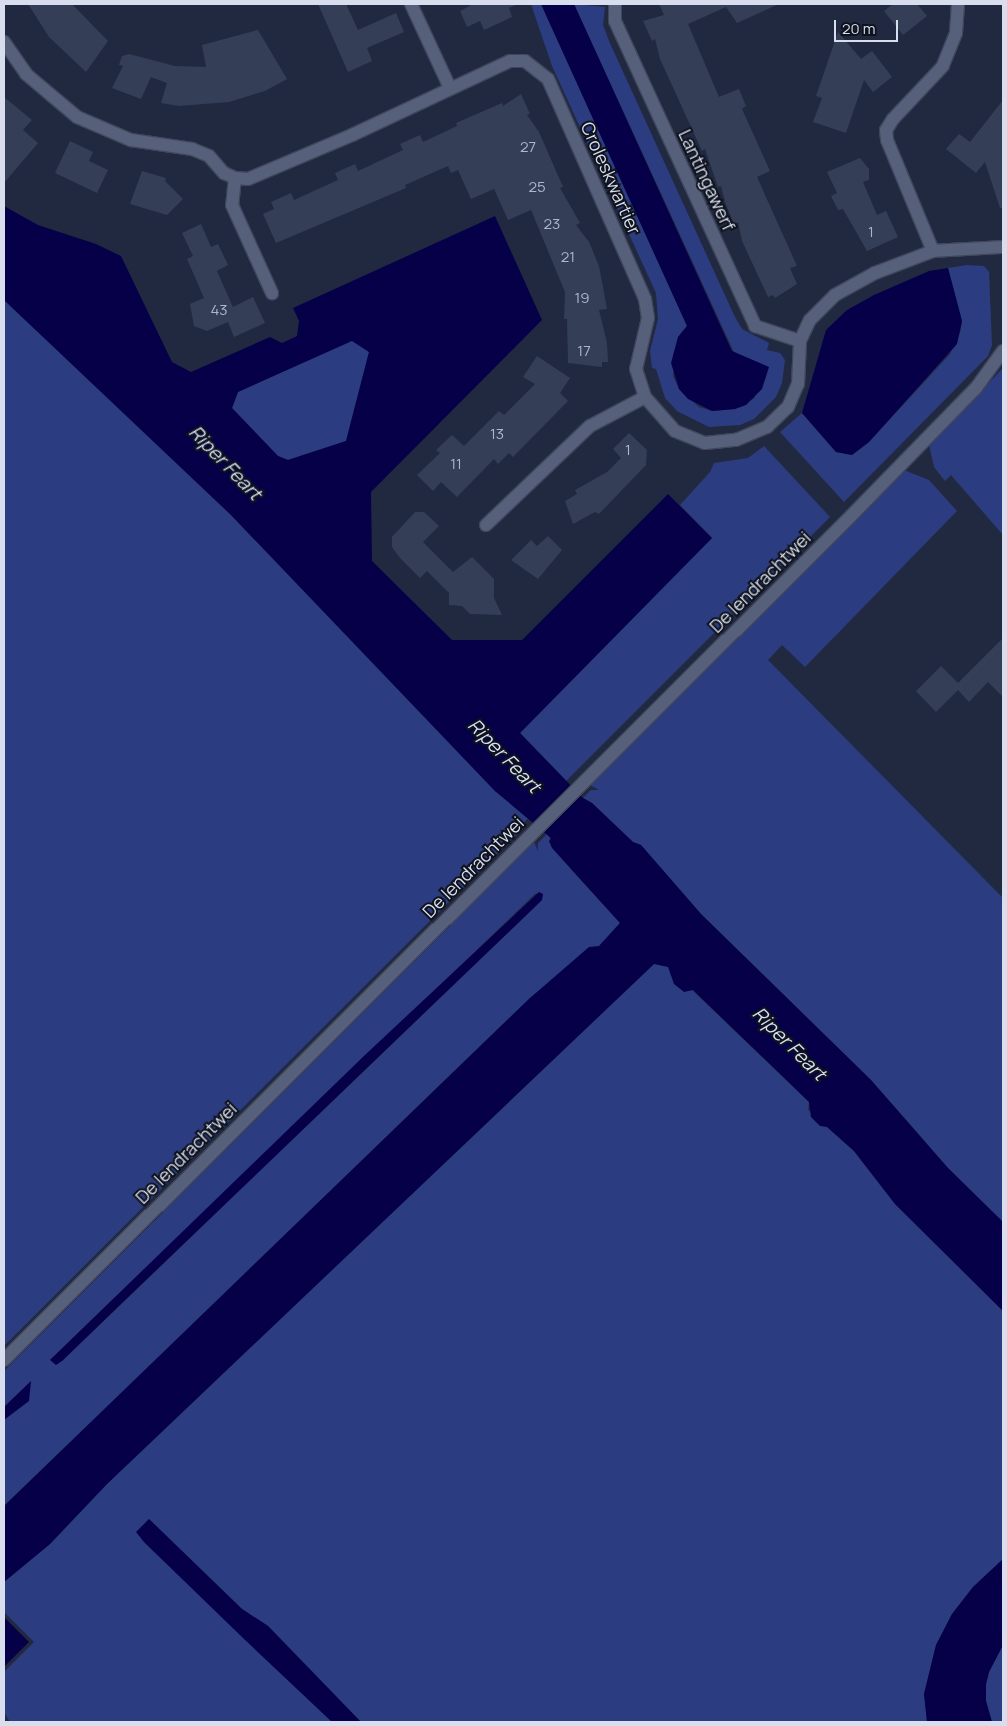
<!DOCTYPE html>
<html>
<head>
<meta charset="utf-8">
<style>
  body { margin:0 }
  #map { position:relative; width:1007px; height:1726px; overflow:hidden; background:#212941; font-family:Manrope,sans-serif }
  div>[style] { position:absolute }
  .green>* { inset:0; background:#2c3c81 }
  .water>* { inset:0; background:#060049 }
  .building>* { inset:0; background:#353e57 }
  .roads { filter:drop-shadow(1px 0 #40465b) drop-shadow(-1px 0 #40465b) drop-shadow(0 1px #40465b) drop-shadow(0 -1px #40465b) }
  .minor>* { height:12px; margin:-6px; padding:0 6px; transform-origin:6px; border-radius:6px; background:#56607b }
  span { translate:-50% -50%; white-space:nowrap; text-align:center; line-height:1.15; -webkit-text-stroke:4px #0f131d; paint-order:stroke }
  .number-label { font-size:15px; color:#afb6c8 }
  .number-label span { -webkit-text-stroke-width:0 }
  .street-label { font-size:18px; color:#d8deee }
  .water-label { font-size:19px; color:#d7dff5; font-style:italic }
  .frame { position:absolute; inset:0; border:5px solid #d8deee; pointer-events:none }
  .scale { position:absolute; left:834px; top:20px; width:64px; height:22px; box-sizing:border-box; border:2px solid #d8deee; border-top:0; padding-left:6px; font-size:15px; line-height:18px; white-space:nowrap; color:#d8deee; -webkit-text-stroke:4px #0f131d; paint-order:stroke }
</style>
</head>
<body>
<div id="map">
  <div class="green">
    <div style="clip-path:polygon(531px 4px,541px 4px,687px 326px,678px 337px,673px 376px,679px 389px,699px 407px,712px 411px,735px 409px,755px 398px,574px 4px,605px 7px,603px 25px,609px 41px,734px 315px,742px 329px,769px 343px,767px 350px,780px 353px,785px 360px,782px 383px,776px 397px,754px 419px,740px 425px,709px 427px,677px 411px,665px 398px,656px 369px,652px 368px,650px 351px,658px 319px,656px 293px,552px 66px)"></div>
    <div style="clip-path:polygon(967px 265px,984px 266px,989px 272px,992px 345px,988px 356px,844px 502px,780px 432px,802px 413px,836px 452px,852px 455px,869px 442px,950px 354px,960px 333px,962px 321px,948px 268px)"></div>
    <div style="clip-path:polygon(4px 300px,231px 515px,495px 791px,529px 817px,521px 826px,513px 826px,521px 830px,4px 1346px)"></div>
    <div style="clip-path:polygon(352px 340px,369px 352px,346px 441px,288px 460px,278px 456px,232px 408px,238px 392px)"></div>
    <div style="clip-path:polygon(1003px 368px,1003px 535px,951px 475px,945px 481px,934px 467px,929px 445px)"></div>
    <div style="clip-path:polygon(764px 446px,830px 517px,566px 781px,520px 733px,712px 538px,680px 505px,710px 472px,714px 463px,748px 458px)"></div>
    <div style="clip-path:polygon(904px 470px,929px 480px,957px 511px,805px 667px,782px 645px,768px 660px,1003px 898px,1003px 1222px,948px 1168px,871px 1080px,701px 914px,641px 845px,633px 842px,592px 803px,583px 798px,591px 790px,599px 790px,590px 785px)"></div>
    <div style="clip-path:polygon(evenodd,547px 834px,570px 868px,620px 923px,599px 946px,530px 998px,4px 1506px,4px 1420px,32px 1381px,4px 1407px,4px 1371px,534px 842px,538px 851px,538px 843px,547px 834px,536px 893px,542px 900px,62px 1361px,50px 1360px,536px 893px)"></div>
    <div style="clip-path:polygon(660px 963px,668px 967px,809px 1102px,808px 1110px,854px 1151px,895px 1204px,1003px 1311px,1003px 1559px,973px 1587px,952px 1614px,936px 1645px,924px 1694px,927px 1722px,361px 1722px,268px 1626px,242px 1609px,149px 1519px,137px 1532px,144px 1542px,332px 1722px,10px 1722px,4px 1712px,4px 1672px,34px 1642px,4px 1612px,4px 1582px,50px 1544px,107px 1484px,654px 964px)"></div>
    <div style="clip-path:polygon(1003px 1645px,1003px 1722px,992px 1722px,986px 1701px,986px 1684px,989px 1672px)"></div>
  </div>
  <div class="water">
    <div style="clip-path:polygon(541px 4px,574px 4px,732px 351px,769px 367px,762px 389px,746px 405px,735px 409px,712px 411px,688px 399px,679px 389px,671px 363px,678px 337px,687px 326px)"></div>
    <div style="clip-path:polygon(evenodd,4px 206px,38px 225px,96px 244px,121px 256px,172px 362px,191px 372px,270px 337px,282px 343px,297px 336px,299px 321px,293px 308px,495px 216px,542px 320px,371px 492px,372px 561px,452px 640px,522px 640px,668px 494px,712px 538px,520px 733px,583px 798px,592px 803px,633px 842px,641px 845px,701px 914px,871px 1080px,948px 1168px,1003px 1222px,1003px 1311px,895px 1204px,854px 1151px,827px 1127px,820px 1126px,811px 1117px,809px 1102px,693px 990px,684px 992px,674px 984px,668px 967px,654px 964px,107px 1484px,50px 1544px,4px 1582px,4px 1506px,530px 998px,589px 947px,599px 946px,620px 923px,552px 848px,549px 841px,551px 838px,495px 791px,231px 515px,4px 300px,4px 206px,352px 341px,369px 352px,346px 441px,288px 460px,278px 456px,232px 408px,238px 392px,352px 341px)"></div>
    <div style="clip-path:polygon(948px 268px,962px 321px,957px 344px,869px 442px,852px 455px,836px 452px,802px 413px,826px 330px,847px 310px,874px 295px,929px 271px)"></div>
    <div style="clip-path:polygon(539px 892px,543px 894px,542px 900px,120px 1305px,62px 1361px,56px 1365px,50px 1360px,365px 1055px)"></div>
    <div style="clip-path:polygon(31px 1381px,29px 1401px,4px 1420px,4px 1407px)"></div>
    <div style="clip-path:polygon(149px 1519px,242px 1609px,268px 1626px,361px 1722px,332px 1722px,243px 1638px,144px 1542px,136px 1532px)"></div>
    <div style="clip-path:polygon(1003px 1559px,1003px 1645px,989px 1672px,986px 1684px,986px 1701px,992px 1722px,927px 1722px,924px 1694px,936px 1645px,952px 1614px,973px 1587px)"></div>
    <div style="clip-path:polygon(4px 1617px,29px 1642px,4px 1667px)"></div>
  </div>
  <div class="building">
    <div style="clip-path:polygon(28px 4px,72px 4px,108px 41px,86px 72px,49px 37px)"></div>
    <div style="clip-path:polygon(318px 4px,346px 4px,358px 30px,396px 13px,404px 32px,367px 48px,372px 61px,348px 72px)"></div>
    <div style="clip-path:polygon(473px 4px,518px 4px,509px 8px,512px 17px,484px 30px,480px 21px,467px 27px,460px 11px)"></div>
    <div style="clip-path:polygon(659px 4px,779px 4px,737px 23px,726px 7px,688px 24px,719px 97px,739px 89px,746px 106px,742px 109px,770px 171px,757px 177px,797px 266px,790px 268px,797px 284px,775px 298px,773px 295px,768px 297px,742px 241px,738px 222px,734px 224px,725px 202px,721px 186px,718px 187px,705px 149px,702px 151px,660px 59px,655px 39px,652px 41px,643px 21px,664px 15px)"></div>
    <div style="clip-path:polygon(893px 4px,917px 4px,927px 16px,903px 35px,884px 11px)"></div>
    <div style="clip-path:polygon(258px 30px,287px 79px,265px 91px,229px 102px,179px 106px,161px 103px,167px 83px,151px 77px,141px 99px,112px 88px,123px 66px,119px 65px,122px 56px,129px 54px,175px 66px,206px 67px,202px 45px)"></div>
    <div style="clip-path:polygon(838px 32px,861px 59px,872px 51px,892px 77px,873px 92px,864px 80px,846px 133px,813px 122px,822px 98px,816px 96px)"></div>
    <div style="clip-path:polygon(521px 94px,530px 114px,527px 115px,539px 132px,563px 187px,560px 188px,580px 223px,576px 225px,589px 242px,599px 266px,607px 309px,599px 310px,607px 343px,608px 362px,602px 362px,602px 367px,568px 363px,567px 319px,564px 319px,565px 292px,531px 210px,508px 220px,494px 189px,471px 199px,458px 170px,451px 173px,448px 166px,405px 185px,406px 188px,276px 243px,263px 214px,274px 209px,271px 202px,291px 193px,294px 200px,338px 180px,335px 173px,355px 164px,358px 171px,403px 150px,400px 144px,420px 135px,423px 142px,457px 126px,456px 123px,502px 103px,503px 106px)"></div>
    <div style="clip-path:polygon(4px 97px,32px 120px,23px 130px,38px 143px,4px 183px)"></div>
    <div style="clip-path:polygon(1003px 100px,1003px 208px,1000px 208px,985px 162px,976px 173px,946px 149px,959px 134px,970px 142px)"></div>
    <div style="clip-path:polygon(70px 141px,93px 152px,89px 161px,108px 170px,97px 193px,55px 173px)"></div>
    <div style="clip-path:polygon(860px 158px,869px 169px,869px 180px,863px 182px,877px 215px,886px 211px,898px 237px,867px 251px,843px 209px,838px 210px,831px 196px,837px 193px,827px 172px)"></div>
    <div style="clip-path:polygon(142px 171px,166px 178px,165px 181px,183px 199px,167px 215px,130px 204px)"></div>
    <div style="clip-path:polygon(201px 224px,211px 247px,218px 244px,228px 265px,217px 271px,233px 307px,253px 297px,265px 323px,234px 337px,228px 322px,207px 331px,194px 326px,190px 304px,204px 298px,187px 259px,193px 256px,182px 233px)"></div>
    <div style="clip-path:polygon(537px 356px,570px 378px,560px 393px,568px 401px,513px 457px,509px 453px,498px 464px,494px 459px,457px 497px,441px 482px,433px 491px,417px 475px,440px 453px,436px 450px,452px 435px,464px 446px,499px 411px,504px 415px,535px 384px,523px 377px)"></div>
    <div style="clip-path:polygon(629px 433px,647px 450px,646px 465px,599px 514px,595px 512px,573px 524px,565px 501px,577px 494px,575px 490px,607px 472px,621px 458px,613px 449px)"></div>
    <div style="clip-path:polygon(415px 512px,424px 512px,439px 526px,423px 542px,453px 572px,472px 557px,494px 579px,494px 598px,502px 615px,470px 614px,462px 606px,449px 605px,449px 593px,427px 571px,420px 578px,400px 558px,392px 547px,392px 537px)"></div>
    <div style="clip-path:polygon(548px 536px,562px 550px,538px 579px,511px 560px,531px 540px,537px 546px)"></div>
    <div style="clip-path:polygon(1003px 638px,1003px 697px,988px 682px,969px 702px,958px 690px,936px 712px,916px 691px,941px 666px,958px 683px)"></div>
  </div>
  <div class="roads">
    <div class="minor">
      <div style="left:411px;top:4px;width:93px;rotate:65.1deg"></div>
      <div style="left:615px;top:4px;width:17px;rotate:90deg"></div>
      <div style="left:615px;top:21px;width:336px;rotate:65.3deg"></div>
      <div style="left:755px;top:326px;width:47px;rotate:18.4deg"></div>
      <div style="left:958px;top:4px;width:29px;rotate:94deg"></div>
      <div style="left:956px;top:33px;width:35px;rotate:112deg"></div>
      <div style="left:943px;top:66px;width:73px;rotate:133.3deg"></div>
      <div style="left:893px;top:119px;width:13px;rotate:122deg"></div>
      <div style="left:886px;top:130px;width:10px;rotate:84deg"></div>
      <div style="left:887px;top:140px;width:120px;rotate:67.5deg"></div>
      <div style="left:933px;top:251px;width:70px;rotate:-3.3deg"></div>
      <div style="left:4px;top:42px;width:39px;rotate:55deg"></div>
      <div style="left:26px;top:74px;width:67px;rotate:40.1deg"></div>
      <div style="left:77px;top:117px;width:59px;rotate:23.1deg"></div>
      <div style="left:131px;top:140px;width:62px;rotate:8.4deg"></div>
      <div style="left:192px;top:149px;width:18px;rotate:22deg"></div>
      <div style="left:209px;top:156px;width:23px;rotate:49deg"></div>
      <div style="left:224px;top:173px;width:12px;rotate:24deg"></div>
      <div style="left:235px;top:178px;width:13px;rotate:4deg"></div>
      <div style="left:248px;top:179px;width:113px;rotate:-22.9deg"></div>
      <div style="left:352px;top:135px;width:174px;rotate:-25.1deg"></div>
      <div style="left:510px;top:61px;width:15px"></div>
      <div style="left:525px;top:61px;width:29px;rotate:38deg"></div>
      <div style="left:548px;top:79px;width:240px;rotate:66.2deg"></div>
      <div style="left:645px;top:299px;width:19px;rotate:81deg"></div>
      <div style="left:648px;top:318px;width:52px;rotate:103.2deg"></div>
      <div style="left:636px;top:369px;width:29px;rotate:72deg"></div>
      <div style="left:645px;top:397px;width:45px;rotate:48.6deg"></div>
      <div style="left:675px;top:431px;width:32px;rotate:22deg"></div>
      <div style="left:705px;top:443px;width:31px;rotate:-6deg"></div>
      <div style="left:736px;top:440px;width:34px;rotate:-23deg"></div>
      <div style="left:767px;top:427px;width:29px;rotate:-44deg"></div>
      <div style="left:788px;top:407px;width:25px;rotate:-67deg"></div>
      <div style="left:798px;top:384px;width:43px;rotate:-87.3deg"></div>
      <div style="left:800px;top:341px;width:23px;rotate:-65deg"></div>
      <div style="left:810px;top:320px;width:35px;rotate:-45deg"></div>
      <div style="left:835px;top:295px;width:46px;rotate:-28.8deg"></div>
      <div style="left:875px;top:273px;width:62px;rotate:-20.8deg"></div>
      <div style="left:235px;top:178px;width:27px;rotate:96deg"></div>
      <div style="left:232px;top:205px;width:97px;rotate:65.6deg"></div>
      <div style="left:486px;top:525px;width:144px;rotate:-43.6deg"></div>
      <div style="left:590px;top:426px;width:62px;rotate:-27.8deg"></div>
      <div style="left:4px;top:1360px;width:1193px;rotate:-44.9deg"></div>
      <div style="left:849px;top:518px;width:182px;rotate:-45.7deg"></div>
      <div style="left:976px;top:388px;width:46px;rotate:-53.9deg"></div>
    </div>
  </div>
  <div class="number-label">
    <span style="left:528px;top:147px">27</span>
    <span style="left:537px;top:187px">25</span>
    <span style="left:552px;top:224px">23</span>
    <span style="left:871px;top:232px">1</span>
    <span style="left:568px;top:257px">21</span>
    <span style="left:582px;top:298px">19</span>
    <span style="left:219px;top:310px">43</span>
    <span style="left:584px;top:351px">17</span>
    <span style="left:497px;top:434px">13</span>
    <span style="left:628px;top:450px">1</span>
    <span style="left:456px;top:464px">11</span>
  </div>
  <div class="street-label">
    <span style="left:611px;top:178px;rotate:66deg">Croleskwartier</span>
    <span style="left:707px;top:180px;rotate:65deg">Lantingawerf</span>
    <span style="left:760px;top:582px;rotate:-45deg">De Iendrachtwei</span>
    <span style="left:473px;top:867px;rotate:-45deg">De Iendrachtwei</span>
    <span style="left:186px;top:1153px;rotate:-45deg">De Iendrachtwei</span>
  </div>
  <div class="water-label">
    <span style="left:225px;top:463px;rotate:46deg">Riper Feart</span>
    <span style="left:504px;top:756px;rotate:46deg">Riper Feart</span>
    <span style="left:789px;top:1044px;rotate:45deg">Riper Feart</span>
  </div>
  <div class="frame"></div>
  <div class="scale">20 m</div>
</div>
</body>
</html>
